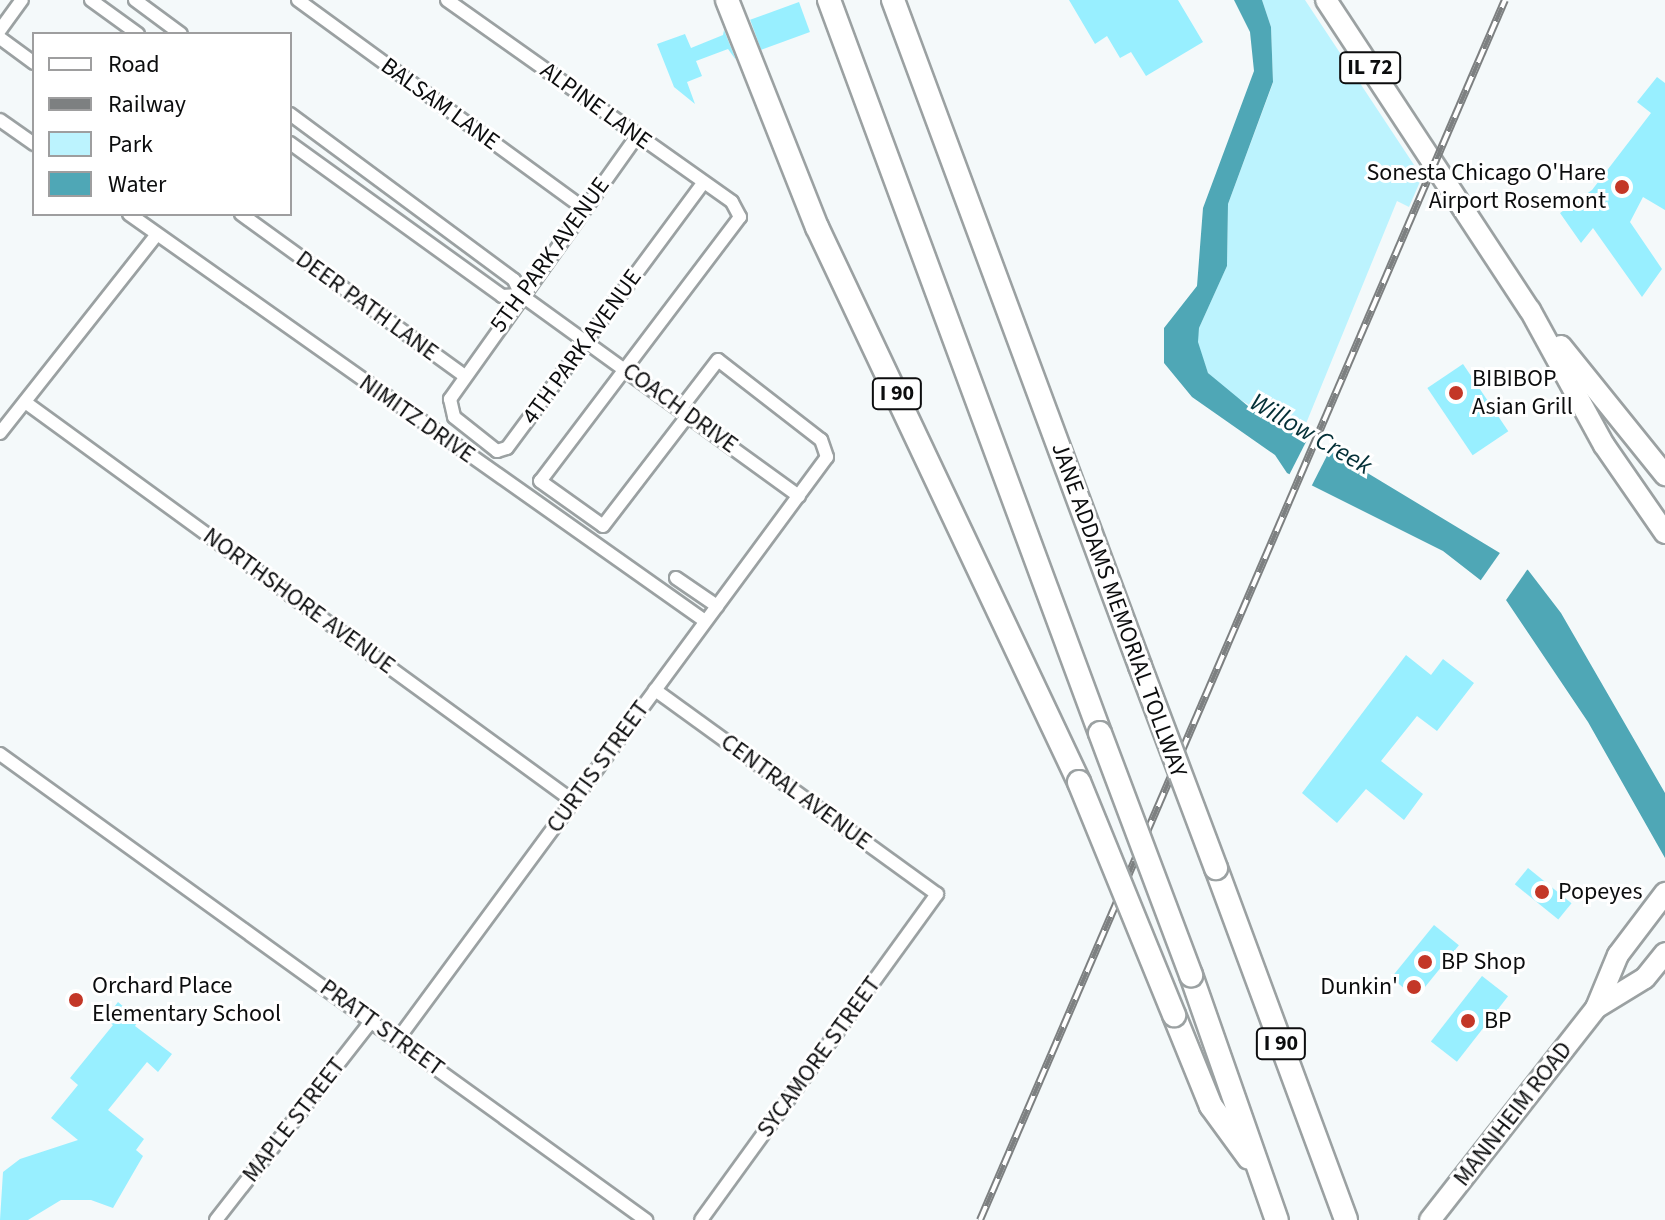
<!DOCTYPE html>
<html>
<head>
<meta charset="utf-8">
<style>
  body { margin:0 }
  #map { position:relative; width:1665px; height:1220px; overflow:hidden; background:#f4f9fa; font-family:"Source Sans 3",sans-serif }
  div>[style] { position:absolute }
  .green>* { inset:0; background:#bcf3fe }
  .water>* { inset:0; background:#4fa7b6 }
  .pier>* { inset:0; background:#f4f9fa; transform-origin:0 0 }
  .building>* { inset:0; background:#98efff; transform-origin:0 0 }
  .roads { filter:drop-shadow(2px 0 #9ba1a2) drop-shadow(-2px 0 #9ba1a2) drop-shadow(0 2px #9ba1a2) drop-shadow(0 -2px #9ba1a2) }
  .minor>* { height:12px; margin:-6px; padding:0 6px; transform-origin:6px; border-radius:6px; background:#fff }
  .primary>* { height:20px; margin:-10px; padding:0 10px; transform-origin:10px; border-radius:10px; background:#fff }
  .motorway>* { height:22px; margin:-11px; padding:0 11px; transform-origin:11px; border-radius:11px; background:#fff }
  .rail>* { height:8px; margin-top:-4px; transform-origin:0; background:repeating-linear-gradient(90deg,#fff 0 15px,#7d8081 0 30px); box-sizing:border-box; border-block:2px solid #7d8081 }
  .bridges { filter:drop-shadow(2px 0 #9ba1a2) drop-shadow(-2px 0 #9ba1a2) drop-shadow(0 2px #9ba1a2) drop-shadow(0 -2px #9ba1a2) }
  .motorway-bridge>* { height:22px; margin:-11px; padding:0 11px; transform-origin:11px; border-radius:11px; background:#fff }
  .dots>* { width:22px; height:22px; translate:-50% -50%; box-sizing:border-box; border:4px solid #fff; border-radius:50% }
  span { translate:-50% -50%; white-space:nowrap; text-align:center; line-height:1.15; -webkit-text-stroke:6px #fff; paint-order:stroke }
  .shield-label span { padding:2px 6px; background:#fff; border:2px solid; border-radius:6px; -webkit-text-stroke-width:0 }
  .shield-label { font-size:22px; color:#0c0d0e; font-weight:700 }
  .street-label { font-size:24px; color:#0c0d0e }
  .poi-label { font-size:24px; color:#0c0d0e }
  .right { translate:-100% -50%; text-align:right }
  .left { translate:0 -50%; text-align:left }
  .water-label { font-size:26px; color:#043037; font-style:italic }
  .legend { position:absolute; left:32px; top:32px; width:260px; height:184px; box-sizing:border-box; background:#fff; border:2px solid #9e9e9f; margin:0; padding:10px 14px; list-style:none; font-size:24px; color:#0c0d0e }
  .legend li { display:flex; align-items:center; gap:16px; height:40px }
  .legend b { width:40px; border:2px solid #9e9e9f }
</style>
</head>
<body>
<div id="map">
  <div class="green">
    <div style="clip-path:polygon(1262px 0,1305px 0,1422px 177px,1409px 207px,1397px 201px,1305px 426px,1312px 430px,1308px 440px,1229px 393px,1208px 373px,1197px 342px,1199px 328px,1227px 266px,1228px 204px,1273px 83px,1271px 27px)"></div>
  </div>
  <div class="water">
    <div style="clip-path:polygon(1234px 0,1262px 0,1271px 27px,1273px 82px,1228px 204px,1227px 266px,1199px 328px,1198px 342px,1208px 373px,1254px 411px,1336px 454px,1528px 570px,1561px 613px,1665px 793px,1665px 858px,1588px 722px,1506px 600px,1443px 551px,1287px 473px,1275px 455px,1192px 397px,1164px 363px,1164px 328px,1197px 286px,1203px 208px,1254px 71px,1250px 32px)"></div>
  </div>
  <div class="pier">
    <div style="left:1309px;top:436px;width:25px;height:48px;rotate:27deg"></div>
    <div style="left:1502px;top:550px;width:32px;height:41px;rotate:35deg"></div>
  </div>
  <div class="building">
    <div style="clip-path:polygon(1069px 0,1178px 0,1203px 42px,1146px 76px,1131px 52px,1120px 58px,1107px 36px,1095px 44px)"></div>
    <div style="left:799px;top:2px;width:32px;height:52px;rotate:70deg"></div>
    <div style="clip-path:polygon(724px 30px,736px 60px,728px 49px,696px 61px,702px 76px,687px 82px,695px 104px,674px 87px,657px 44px,685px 34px,691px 48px,723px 35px)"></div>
    <div style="clip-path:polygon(1657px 77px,1665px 83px,1665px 210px,1643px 197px,1630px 222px,1662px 269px,1642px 297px,1593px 228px,1581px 243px,1560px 213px,1592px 190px,1651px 113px,1637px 102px)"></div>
    <div style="left:1463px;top:364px;width:81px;height:43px;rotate:56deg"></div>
    <div style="clip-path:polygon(1406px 655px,1431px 675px,1443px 659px,1474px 683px,1437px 731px,1417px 716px,1381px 761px,1423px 794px,1404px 820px,1366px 789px,1337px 823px,1302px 793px)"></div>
    <div style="left:1528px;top:868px;width:56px;height:21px;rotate:39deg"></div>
    <div style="left:1434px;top:925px;width:32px;height:68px;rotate:39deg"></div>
    <div style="left:1482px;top:976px;width:33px;height:83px;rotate:38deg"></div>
    <div style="clip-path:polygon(118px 1002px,139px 1020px,135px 1026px,172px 1054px,158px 1072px,147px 1062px,108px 1110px,144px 1139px,136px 1150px,143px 1156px,113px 1208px,91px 1200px,61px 1200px,28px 1220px,0 1220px,3px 1172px,20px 1159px,78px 1140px,51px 1118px,78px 1085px,70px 1078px,113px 1025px,105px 1019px)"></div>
  </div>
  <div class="roads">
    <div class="minor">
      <div style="left:91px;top:0;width:58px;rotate:35.9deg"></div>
      <div style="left:135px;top:0;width:57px;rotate:36.5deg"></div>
      <div style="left:298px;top:0;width:353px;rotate:36.1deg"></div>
      <div style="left:447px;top:0;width:349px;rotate:35.3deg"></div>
      <div style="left:732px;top:202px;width:17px;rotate:62deg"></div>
      <div style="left:740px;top:217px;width:331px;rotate:127.1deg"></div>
      <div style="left:540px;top:481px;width:77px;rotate:35.5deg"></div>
      <div style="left:603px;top:526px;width:141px;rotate:-52.5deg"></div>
      <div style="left:0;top:30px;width:37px;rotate:-54deg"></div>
      <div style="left:0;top:38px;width:42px;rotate:36.3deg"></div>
      <div style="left:290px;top:114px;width:279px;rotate:36.5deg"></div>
      <div style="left:514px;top:280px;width:17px;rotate:65deg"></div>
      <div style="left:521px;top:295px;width:343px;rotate:35.9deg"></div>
      <div style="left:0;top:120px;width:42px;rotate:35.2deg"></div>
      <div style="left:637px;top:136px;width:323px;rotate:125.4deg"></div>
      <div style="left:450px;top:399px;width:18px;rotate:77deg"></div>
      <div style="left:454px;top:417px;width:55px;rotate:38.3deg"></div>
      <div style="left:497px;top:451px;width:10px;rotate:-17deg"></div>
      <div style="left:507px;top:448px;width:330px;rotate:-53.5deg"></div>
      <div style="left:290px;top:143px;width:261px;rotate:35.8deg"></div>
      <div style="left:502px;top:296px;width:19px;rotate:-3deg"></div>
      <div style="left:129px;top:214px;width:705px;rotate:35.24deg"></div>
      <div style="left:241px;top:214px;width:276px;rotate:35.9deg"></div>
      <div style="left:25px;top:402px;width:678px;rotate:36.06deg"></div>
      <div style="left:0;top:433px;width:253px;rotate:-51.7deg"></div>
      <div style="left:676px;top:578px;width:50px;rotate:34.3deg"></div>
      <div style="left:655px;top:690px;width:348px;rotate:35.9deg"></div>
      <div style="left:937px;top:894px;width:402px;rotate:125.9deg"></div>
      <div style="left:0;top:754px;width:797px;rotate:35.81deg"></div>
      <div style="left:398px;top:1039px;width:723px;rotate:-53.61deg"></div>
      <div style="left:827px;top:457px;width:18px;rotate:-109deg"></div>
      <div style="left:821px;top:440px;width:130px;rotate:-142.2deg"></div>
      <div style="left:718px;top:360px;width:61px;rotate:127.6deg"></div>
      <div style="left:216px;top:1220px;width:254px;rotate:-52deg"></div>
    </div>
    <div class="primary">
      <div style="left:1326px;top:0;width:371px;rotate:56.7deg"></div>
      <div style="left:1530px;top:310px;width:154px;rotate:61.3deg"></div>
      <div style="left:1604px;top:445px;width:107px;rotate:55.3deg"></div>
      <div style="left:1561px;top:346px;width:166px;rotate:51.1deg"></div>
      <div style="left:1596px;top:1008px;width:57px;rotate:-31.5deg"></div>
      <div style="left:1645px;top:978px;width:32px;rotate:-51deg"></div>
      <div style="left:1430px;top:1220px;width:269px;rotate:-51.9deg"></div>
      <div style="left:1596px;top:1008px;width:57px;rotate:-67.5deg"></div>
      <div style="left:1618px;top:955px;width:78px;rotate:-52.8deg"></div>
    </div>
    <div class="motorway">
      <div style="left:727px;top:0;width:244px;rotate:68.4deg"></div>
      <div style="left:817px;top:227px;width:614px;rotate:64.73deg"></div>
      <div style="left:829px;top:0;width:781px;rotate:69.71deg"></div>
      <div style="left:893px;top:0;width:710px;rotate:69.65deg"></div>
      <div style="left:1216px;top:868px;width:375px;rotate:69.7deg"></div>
      <div style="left:1191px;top:975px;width:260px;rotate:70.7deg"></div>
      <div style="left:1174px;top:1015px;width:98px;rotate:67.9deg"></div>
      <div style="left:1211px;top:1106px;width:64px;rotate:53.8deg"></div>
    </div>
  </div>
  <div class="rail">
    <div style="left:980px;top:1220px;width:1328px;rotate:-66.72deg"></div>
  </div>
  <div class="bridges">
    <div class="motorway-bridge">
      <div style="left:1140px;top:666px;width:216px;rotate:69.4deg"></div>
      <div style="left:1100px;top:733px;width:259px;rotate:69.4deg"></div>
      <div style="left:1079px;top:782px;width:252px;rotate:67.8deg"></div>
    </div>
  </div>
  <div class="dots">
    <div style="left:1622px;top:187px;background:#c33727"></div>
    <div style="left:1456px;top:393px;background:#c33727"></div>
    <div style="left:1542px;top:892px;background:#c33727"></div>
    <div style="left:1425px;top:962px;background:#c33727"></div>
    <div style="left:1414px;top:987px;background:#c33727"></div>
    <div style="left:76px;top:1000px;background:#c33727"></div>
    <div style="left:1468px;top:1021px;background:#c33727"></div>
  </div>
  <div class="shield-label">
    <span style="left:1370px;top:68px">IL 72</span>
    <span style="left:897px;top:394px">I 90</span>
    <span style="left:1281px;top:1044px">I 90</span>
  </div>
  <div class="street-label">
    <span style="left:440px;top:104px;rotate:36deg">BALSAM LANE</span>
    <span style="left:596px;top:106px;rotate:36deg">ALPINE LANE</span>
    <span style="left:550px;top:255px;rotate:-54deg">5TH PARK AVENUE</span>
    <span style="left:367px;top:306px;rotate:36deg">DEER PATH LANE</span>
    <span style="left:582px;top:347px;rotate:-54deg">4TH PARK AVENUE</span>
    <span style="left:680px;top:408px;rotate:36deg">COACH DRIVE</span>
    <span style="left:417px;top:419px;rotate:35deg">NIMITZ DRIVE</span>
    <span style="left:299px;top:601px;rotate:36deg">NORTHSHORE AVENUE</span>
    <span style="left:1119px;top:610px;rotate:70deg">JANE ADDAMS MEMORIAL TOLLWAY</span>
    <span style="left:598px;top:767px;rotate:-54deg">CURTIS STREET</span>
    <span style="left:796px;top:792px;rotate:36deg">CENTRAL AVENUE</span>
    <span style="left:382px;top:1028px;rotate:36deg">PRATT STREET</span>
    <span style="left:819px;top:1057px;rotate:-54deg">SYCAMORE STREET</span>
    <span style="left:1513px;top:1114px;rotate:-52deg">MANNHEIM ROAD</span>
    <span style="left:294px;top:1120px;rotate:-52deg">MAPLE STREET</span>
  </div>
  <div class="poi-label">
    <span class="right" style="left:1606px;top:187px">Sonesta Chicago O'Hare<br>Airport Rosemont</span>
    <span class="left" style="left:1472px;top:393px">BIBIBOP<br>Asian Grill</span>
    <span class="left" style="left:1558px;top:892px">Popeyes</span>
    <span class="left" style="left:1441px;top:962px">BP Shop</span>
    <span class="left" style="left:92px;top:1000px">Orchard Place<br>Elementary School</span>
    <span class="right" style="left:1398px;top:987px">Dunkin'</span>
    <span class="left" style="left:1484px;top:1021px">BP</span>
  </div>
  <div class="water-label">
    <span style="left:1311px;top:434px;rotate:30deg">Willow Creek</span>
  </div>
  <ul class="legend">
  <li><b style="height:10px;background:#fff"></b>Road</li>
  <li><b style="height:10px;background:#7d8081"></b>Railway</li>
  <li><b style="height:22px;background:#bcf3fe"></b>Park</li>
  <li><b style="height:22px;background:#4fa7b6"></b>Water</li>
  </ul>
</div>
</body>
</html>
